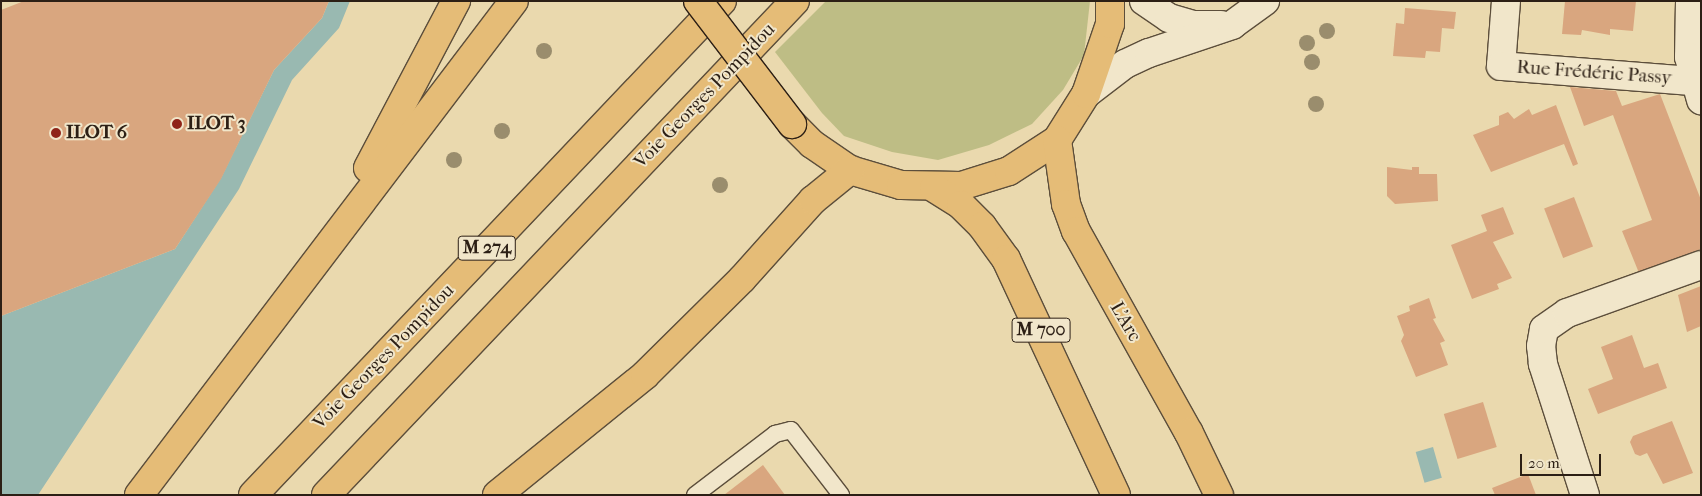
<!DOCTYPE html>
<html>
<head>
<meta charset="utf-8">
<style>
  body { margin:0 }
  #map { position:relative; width:1702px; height:496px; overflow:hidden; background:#ead9ae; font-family:"IM FELL French Canon",serif }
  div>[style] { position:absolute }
  .green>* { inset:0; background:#bebd85 }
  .water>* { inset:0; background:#99b9b1; transform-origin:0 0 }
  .building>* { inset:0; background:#d9a67f; transform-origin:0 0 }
  .roads { filter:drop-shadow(1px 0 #5c4e3b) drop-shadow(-1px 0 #5c4e3b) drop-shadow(0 1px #5c4e3b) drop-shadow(0 -1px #5c4e3b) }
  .service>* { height:16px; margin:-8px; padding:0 8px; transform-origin:8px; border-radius:8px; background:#f1e6ca }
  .minor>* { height:28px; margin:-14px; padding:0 14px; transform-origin:14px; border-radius:14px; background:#f1e6ca }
  .secondary>* { height:28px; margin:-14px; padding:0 14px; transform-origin:14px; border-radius:14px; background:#f1e6ca }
  .primary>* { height:28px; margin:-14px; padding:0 14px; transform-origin:14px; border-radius:14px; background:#e5bc77 }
  .trunk>* { height:28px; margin:-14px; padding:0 14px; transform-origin:14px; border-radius:14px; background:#e5bc77 }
  .bridges { filter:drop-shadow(1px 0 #2c1f15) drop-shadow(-1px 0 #2c1f15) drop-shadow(0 1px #2c1f15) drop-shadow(0 -1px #2c1f15) }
  .primary-bridge>* { height:28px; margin:-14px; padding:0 14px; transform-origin:14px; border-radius:14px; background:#e5bc77 }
  .trees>* { width:16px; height:16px; margin:-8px; border-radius:50%; background:#9a8d6d }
  .dots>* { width:14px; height:14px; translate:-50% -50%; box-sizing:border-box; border:2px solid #f1e6ca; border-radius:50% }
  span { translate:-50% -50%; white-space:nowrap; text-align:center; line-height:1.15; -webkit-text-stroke:4px #f1e6ca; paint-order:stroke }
  .shield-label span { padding:1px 4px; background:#f1e6ca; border:1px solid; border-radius:4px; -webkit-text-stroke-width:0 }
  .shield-label { font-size:18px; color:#2c1f15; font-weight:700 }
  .street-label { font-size:19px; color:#2c1f15 }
  .poi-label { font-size:19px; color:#2c1f15; font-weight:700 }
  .left { translate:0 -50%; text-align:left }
  .frame { position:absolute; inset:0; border:2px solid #2c1f15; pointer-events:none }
  .scale { position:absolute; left:1520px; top:454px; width:81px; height:22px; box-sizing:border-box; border:2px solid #2c1f15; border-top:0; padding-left:6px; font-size:15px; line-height:18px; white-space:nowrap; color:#2c1f15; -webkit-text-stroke:4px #f1e6ca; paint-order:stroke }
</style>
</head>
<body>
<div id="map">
  <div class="green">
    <div style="clip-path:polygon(826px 1px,1090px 1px,1084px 55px,1063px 90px,1032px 124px,989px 145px,938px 160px,892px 152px,844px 136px,822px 113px,775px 52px)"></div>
  </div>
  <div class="water">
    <div style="clip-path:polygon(329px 1px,350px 1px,339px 28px,292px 80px,239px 189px,38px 495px,1px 495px,1px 316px,175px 249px,221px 178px,274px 70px,322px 18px)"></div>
    <div style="left:1433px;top:447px;width:32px;height:18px;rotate:74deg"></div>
  </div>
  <div class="building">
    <div style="clip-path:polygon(24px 1px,329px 1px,322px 18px,274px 70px,221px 179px,175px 249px,1px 316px,1px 10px)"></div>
    <div style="clip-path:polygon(1565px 1px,1636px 1px,1633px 31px,1610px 29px,1610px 35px,1582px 30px,1581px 35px,1562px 34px)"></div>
    <div style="clip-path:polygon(1405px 8px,1456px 12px,1454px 29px,1442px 28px,1440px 52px,1426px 51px,1425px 58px,1393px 56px,1396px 23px,1404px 24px)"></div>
    <div style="clip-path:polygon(1570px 87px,1616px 91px,1622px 106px,1660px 94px,1701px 200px,1701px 249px,1639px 273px,1622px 231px,1652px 220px,1613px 115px,1584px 126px)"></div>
    <div style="clip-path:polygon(1556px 105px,1578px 164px,1573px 166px,1564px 144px,1491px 172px,1473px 135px,1499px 125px,1499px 116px,1508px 112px,1514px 119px,1529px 109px,1532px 115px)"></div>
    <div style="clip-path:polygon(1387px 167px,1412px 170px,1412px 167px,1419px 167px,1419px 174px,1437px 174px,1438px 201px,1395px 204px,1387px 196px)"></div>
    <div style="left:1574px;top:197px;width:53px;height:32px;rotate:69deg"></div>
    <div style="clip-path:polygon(1503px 207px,1514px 234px,1493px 242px,1512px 278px,1497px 284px,1499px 289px,1472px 299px,1451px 245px,1487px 231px,1481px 215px)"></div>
    <div style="clip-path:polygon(1701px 286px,1701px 326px,1687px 332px,1678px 295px)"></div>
    <div style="clip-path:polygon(1429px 298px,1436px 318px,1433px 319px,1445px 341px,1440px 343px,1448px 365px,1416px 377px,1401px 341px,1404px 335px,1397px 316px,1410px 311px,1409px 306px)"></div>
    <div style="clip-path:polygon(1632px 335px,1644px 368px,1658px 363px,1667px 388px,1598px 414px,1588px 389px,1613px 379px,1601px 347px)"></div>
    <div style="left:1483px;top:402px;width:47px;height:41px;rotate:73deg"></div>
    <div style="clip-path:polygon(1672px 421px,1693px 473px,1663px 484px,1647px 453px,1640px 456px,1635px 454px,1630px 442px,1633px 436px)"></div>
    <div style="clip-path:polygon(763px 465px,785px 495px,724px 495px)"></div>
    <div style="clip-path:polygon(1528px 474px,1536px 495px,1495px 495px,1492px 488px)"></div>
  </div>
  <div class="roads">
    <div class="service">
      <div style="left:695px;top:495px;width:101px;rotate:-37.3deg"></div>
      <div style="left:775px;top:434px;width:16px;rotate:-14deg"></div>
      <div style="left:791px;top:430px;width:82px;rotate:52.4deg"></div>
    </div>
    <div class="minor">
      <div style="left:1506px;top:1px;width:65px;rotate:94.4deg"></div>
      <div style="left:1501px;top:66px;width:193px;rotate:4.5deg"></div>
      <div style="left:1690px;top:1px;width:56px;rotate:91deg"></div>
      <div style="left:1689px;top:57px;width:45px;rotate:74.4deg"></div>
      <div style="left:1585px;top:495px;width:138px;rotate:-107.8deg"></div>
      <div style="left:1543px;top:364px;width:18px;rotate:-96deg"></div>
      <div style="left:1541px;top:346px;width:17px;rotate:-80deg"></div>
      <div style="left:1544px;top:329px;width:28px;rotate:-35deg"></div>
      <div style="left:1567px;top:313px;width:142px;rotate:-19.7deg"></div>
    </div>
    <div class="secondary">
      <div style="left:1144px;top:1px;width:30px;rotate:34deg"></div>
      <div style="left:1169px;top:18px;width:26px;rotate:16deg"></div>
      <div style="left:1194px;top:25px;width:27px"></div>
      <div style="left:1086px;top:94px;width:49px;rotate:-37.6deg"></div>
      <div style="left:1125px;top:64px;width:26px;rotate:-25deg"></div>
      <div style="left:1149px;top:53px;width:88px;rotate:-18.6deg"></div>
      <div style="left:1232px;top:25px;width:41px;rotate:-36deg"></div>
    </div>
    <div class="primary">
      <div style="left:792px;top:124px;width:28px;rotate:45deg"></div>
      <div style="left:812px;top:144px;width:46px;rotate:34.4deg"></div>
      <div style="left:850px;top:170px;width:53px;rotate:16.4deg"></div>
      <div style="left:901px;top:185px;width:60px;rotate:1deg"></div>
      <div style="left:961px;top:186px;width:50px;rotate:-17.4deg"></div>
      <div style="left:1009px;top:171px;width:57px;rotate:-32.9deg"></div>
      <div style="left:1057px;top:140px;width:54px;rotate:-57.8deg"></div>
      <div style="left:1086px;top:94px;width:74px;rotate:-71.1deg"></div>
      <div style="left:1110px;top:24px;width:23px;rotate:-90deg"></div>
    </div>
    <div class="trunk">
      <div style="left:1057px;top:140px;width:65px;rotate:82deg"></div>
      <div style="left:1066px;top:204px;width:29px;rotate:70deg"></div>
      <div style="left:1076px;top:231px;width:231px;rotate:60.8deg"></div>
      <div style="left:1189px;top:433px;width:69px;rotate:64.2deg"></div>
      <div style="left:368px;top:168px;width:189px;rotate:-62.2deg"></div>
      <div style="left:934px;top:188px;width:32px;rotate:32deg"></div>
      <div style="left:961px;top:205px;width:30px;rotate:45deg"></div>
      <div style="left:982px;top:226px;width:41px;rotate:54deg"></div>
      <div style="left:1006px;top:259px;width:260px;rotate:65deg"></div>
      <div style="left:139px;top:495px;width:620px;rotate:-52.8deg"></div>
      <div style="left:253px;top:495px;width:681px;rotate:-46.49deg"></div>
      <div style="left:326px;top:495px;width:681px;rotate:-46.49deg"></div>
      <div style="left:497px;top:495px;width:191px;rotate:-39deg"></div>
      <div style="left:645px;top:375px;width:136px;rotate:-44.7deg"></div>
      <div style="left:742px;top:279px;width:106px;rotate:-48.1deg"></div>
      <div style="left:813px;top:200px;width:48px;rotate:-39deg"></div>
    </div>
  </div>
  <div class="bridges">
    <div class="primary-bridge">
      <div style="left:698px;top:1px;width:155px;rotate:52.6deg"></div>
    </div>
  </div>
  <div class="trees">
    <div style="left:1327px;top:31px"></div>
    <div style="left:1307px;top:43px"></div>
    <div style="left:544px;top:51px"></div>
    <div style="left:1312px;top:62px"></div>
    <div style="left:1316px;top:104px"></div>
    <div style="left:502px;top:131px"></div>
    <div style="left:454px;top:160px"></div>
    <div style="left:720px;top:185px"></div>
  </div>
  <div class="dots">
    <div style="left:177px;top:124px;background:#8f2418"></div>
    <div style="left:56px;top:133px;background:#8f2418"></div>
  </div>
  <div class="shield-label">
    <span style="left:487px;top:248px">M 274</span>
    <span style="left:1041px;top:330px">M 700</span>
  </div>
  <div class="street-label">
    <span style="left:1594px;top:73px;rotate:4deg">Rue Frédéric Passy</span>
    <span style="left:705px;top:96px;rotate:-46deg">Voie Georges Pompidou</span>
    <span style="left:1125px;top:322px;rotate:60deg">L'Arc</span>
    <span style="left:384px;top:357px;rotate:-46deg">Voie Georges Pompidou</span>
  </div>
  <div class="poi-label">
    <span class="left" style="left:187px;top:124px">ILOT 3</span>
    <span class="left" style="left:66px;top:133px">ILOT 6</span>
  </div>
  <div class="frame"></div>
  <div class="scale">20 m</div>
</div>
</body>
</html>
